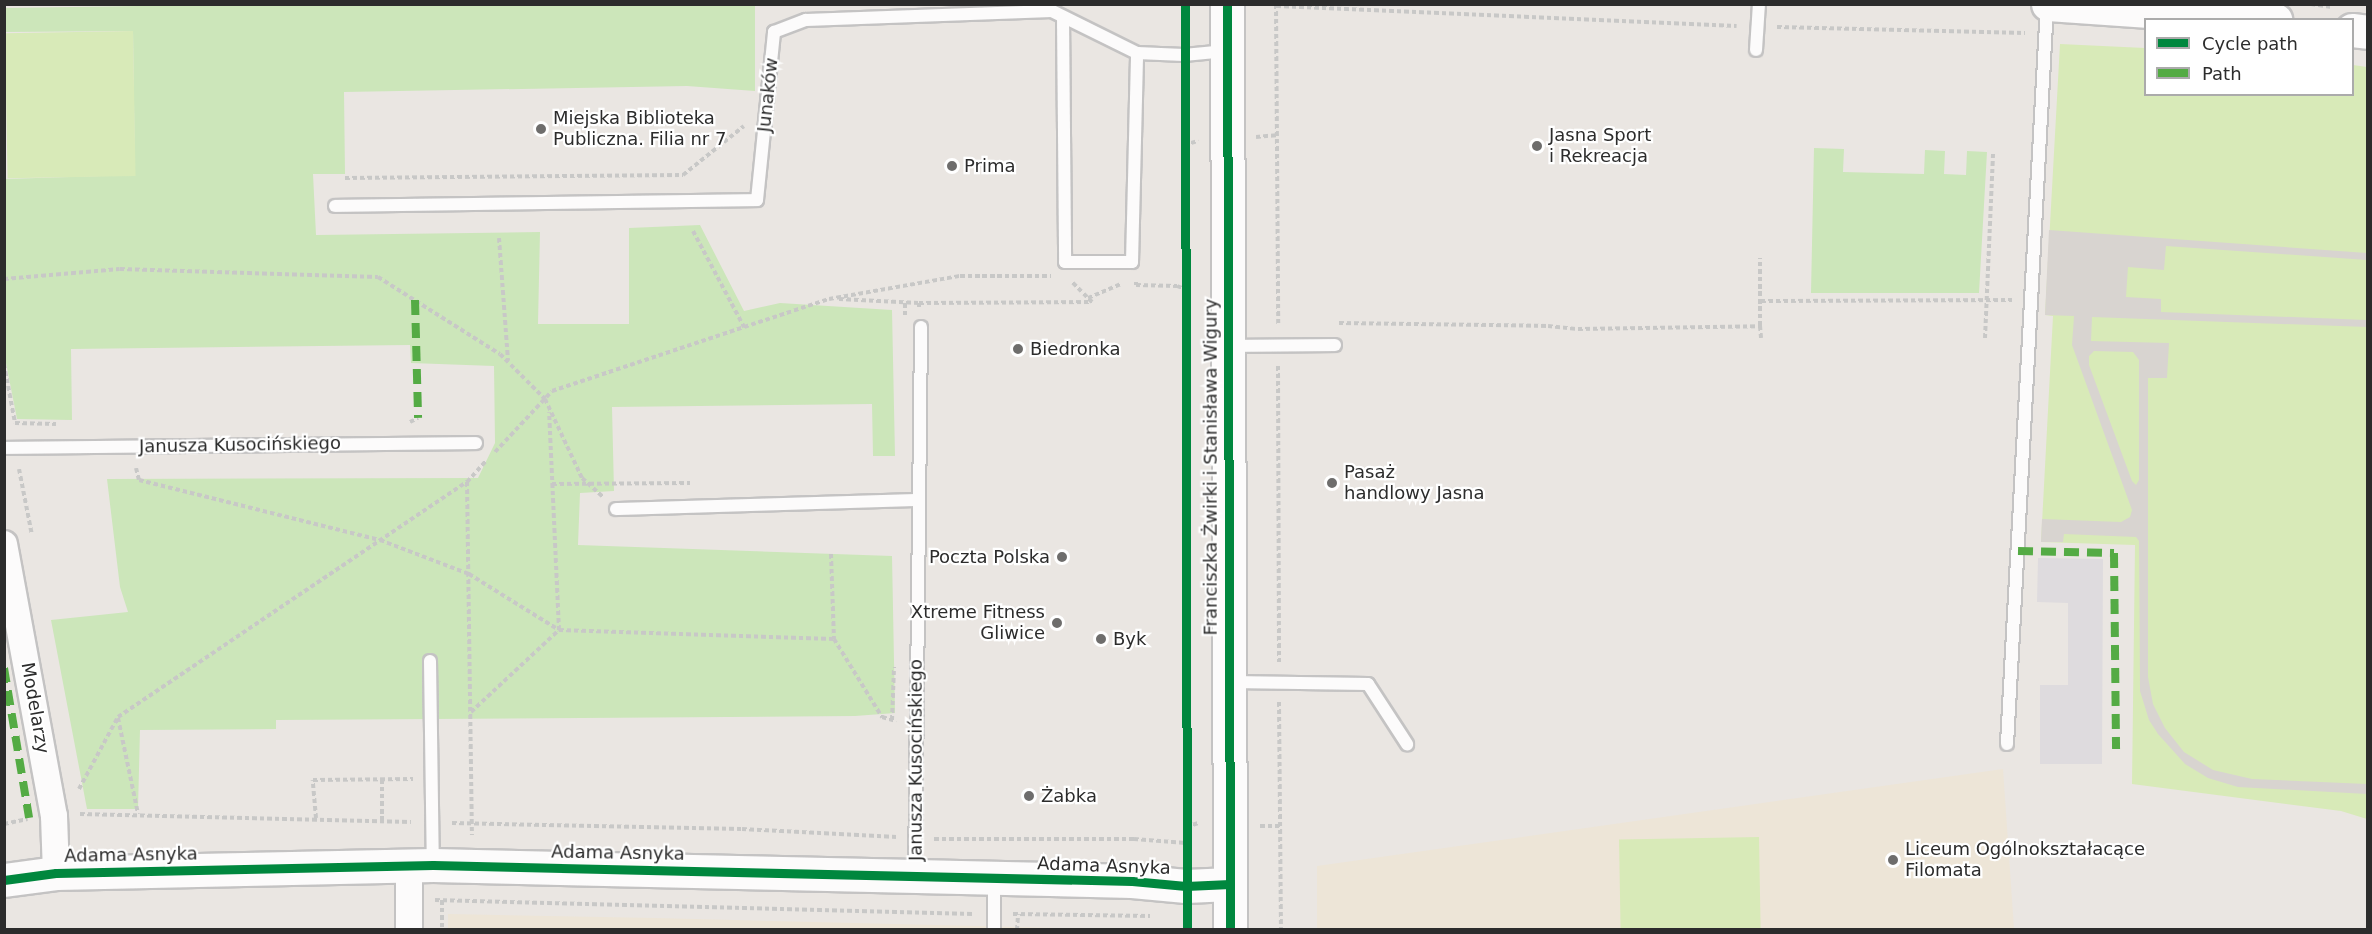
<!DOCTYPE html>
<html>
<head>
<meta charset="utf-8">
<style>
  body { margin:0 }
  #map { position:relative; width:2372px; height:934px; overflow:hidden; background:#eae6e2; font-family:"DejaVu Sans",sans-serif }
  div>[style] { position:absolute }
  .industrial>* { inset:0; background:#dedbde }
  .education>* { inset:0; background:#ede5d7 }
  .green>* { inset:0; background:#cce6ba }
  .pitch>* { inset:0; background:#d8eab8; transform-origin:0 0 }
  .plaza>* { inset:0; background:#d8d4d0 }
  .path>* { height:4px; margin-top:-2px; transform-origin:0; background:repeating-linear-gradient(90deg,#c8c8c7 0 4.5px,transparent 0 7.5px) }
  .roads { filter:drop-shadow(2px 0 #c4c3c3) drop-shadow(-2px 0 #c4c3c3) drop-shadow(0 2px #c4c3c3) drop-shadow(0 -2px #c4c3c3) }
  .lane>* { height:12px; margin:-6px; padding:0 6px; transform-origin:6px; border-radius:6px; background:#fcfbfb }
  .street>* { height:26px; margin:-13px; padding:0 13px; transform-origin:13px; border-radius:13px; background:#fcfbfb }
  .secondary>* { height:33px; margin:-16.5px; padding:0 16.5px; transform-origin:16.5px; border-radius:16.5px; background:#fcfbfb }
  .quiet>* { height:8px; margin-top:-4px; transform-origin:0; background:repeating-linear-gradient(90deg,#54ab44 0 15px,transparent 0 23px) }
  .cycleway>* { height:9px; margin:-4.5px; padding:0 4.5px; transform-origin:4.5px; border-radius:4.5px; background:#00873e }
  .dots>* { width:16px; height:16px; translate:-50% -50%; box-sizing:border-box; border:3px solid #fff; border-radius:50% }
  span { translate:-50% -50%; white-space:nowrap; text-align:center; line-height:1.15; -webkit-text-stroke:4.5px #fff; paint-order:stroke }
  .street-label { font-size:18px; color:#2c2c2c }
  .poi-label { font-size:18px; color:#2c2c2c }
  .left { translate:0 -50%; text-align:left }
  .right { translate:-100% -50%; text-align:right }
  .frame { position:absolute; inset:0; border:6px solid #2c2c2c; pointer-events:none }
  .legend { position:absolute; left:2144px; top:18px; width:210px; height:78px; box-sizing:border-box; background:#fff; border:2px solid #ababab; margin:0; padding:8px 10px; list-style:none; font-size:18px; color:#2c2c2c }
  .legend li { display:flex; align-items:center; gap:12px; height:30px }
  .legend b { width:30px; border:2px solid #ababab }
</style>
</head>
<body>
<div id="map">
  <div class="industrial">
    <div style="clip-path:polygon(2038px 558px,2103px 559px,2102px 764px,2040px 764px,2040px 685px,2068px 685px,2068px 603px,2037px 602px)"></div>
  </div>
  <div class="education">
    <div style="clip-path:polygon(2003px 769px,2014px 929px,1317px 929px,1317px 866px)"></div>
    <div style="clip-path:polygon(448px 914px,655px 918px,1102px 929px,448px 930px)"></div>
  </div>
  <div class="green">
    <div style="clip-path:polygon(270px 4px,755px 5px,755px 91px,687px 86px,344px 92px,345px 174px,313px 174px,316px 235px,540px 232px,538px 324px,629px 324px,629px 228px,700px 225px,744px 311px,780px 303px,892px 310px,895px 456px,873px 456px,872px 404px,612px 407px,614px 491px,580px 493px,578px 545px,892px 556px,895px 713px,855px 716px,276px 720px,276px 729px,140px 730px,138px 809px,87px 809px,51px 620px,128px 612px,120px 587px,107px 479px,478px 478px,495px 443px,494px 366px,411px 363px,410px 345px,71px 349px,72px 420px,17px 419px,5px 358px,4px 179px,135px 175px,133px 31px,5px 32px,5px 8px)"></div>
    <div style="clip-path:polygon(1814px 148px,1844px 149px,1843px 172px,1924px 174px,1925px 150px,1945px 151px,1944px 174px,1966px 175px,1967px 151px,1987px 152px,1979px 293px,1811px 293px)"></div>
  </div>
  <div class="pitch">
    <div style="left:133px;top:31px;width:145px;height:128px;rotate:89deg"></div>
    <div style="clip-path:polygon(2060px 44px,2145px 48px,2146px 94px,2352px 94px,2353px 65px,2367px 67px,2367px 819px,2341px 811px,2132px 784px,2135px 545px,2041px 542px,2053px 316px,2045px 315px)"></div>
    <div style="left:1759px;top:837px;width:92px;height:140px;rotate:89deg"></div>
  </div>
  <div class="plaza">
    <div style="clip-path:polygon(evenodd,2049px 230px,2367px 253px,2367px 260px,2166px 246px,2164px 270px,2128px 267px,2126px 297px,2161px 299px,2161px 312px,2367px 320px,2367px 327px,2092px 317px,2091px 341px,2169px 343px,2167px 378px,2148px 378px,2148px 677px,2153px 704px,2165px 728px,2184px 752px,2213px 770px,2252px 779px,2367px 784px,2367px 794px,2238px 787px,2208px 778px,2185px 764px,2158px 734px,2149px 720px,2140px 691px,2139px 541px,2136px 537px,2064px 534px,2063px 542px,2041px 542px,2042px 519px,2121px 522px,2130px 517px,2132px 510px,2072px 345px,2074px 316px,2045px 315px,2049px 230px,2094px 351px,2133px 352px,2139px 360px,2139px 480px,2136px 485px,2132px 481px,2089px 365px,2089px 356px,2094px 351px)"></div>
  </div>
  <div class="path">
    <div style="left:1276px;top:4px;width:322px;rotate:89.6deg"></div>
    <div style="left:2311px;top:4px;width:21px;rotate:8deg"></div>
    <div style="left:1277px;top:6px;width:460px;rotate:2.5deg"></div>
    <div style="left:1777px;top:27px;width:248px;rotate:1.4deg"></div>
    <div style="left:1256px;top:137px;width:21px;rotate:-5deg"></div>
    <div style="left:1184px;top:145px;width:15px;rotate:-16deg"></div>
    <div style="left:345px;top:178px;width:338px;rotate:-0.5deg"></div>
    <div style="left:683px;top:175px;width:78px;rotate:-38.8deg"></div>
    <div style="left:693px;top:231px;width:109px;rotate:62deg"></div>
    <div style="left:499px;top:238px;width:123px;rotate:85.8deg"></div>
    <div style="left:4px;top:279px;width:116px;rotate:-4.9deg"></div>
    <div style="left:120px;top:269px;width:258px;rotate:1.8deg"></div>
    <div style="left:378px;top:277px;width:144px;rotate:32.3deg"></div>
    <div style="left:500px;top:354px;width:64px;rotate:45deg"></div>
    <div style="left:545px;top:399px;width:87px;rotate:64.9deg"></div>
    <div style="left:582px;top:478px;width:28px;rotate:42deg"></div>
    <div style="left:1136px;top:282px;width:3px;rotate:90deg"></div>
    <div style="left:1136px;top:285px;width:41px;rotate:1.4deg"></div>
    <div style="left:1177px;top:286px;width:9px;rotate:21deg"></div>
    <div style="left:1088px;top:298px;width:36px;rotate:-23deg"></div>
    <div style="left:839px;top:299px;width:80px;rotate:2.9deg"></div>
    <div style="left:1761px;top:301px;width:251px;rotate:-0.2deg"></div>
    <div style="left:919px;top:307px;width:4px;rotate:-90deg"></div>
    <div style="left:919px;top:303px;width:173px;rotate:-0.3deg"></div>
    <div style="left:1092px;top:302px;width:28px;rotate:-135deg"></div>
    <div style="left:905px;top:315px;width:13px;rotate:-90deg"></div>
    <div style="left:1339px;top:323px;width:209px;rotate:0.8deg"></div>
    <div style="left:1548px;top:326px;width:30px;rotate:6deg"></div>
    <div style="left:1578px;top:329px;width:182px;rotate:-0.9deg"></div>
    <div style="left:1760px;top:326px;width:68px;rotate:-90deg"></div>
    <div style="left:1760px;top:326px;width:12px;rotate:85deg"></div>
    <div style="left:1985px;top:338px;width:186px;rotate:-87.5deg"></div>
    <div style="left:4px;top:364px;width:60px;rotate:79.4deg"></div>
    <div style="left:15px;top:423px;width:41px;rotate:1.4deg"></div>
    <div style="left:1278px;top:366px;width:296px;rotate:89.8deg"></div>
    <div style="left:410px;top:422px;width:9px;rotate:-27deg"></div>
    <div style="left:495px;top:452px;width:83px;rotate:-46.9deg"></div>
    <div style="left:552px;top:391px;width:292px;rotate:-18.4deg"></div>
    <div style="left:829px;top:299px;width:133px;rotate:-10deg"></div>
    <div style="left:960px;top:276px;width:91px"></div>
    <div style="left:136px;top:468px;width:12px;rotate:76deg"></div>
    <div style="left:139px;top:480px;width:248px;rotate:14deg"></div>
    <div style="left:380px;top:540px;width:95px;rotate:20.9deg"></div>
    <div style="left:469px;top:574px;width:106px;rotate:31.9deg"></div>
    <div style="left:559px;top:630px;width:275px;rotate:1.9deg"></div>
    <div style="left:834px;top:639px;width:92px;rotate:58.4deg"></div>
    <div style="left:882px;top:717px;width:15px;rotate:16deg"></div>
    <div style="left:19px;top:469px;width:67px;rotate:78.9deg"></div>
    <div style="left:467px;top:482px;width:353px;rotate:89.2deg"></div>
    <div style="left:552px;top:484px;width:138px;rotate:-0.4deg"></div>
    <div style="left:831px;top:554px;width:85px;rotate:88deg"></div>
    <div style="left:1279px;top:702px;width:228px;rotate:89.5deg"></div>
    <div style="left:471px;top:712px;width:120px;rotate:-43deg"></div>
    <div style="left:559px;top:630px;width:218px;rotate:-92.6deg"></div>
    <div style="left:118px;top:718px;width:98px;rotate:78.2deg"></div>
    <div style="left:892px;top:720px;width:53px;rotate:-87.8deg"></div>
    <div style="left:382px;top:779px;width:41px;rotate:90deg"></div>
    <div style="left:79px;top:789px;width:82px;rotate:-61.6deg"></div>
    <div style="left:118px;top:717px;width:421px;rotate:-34deg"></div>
    <div style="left:467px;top:482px;width:28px;rotate:-48deg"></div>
    <div style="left:80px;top:814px;width:331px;rotate:1.4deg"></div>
    <div style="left:316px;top:818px;width:38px;rotate:-95deg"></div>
    <div style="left:313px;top:780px;width:100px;rotate:-0.6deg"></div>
    <div style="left:452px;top:823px;width:290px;rotate:1.2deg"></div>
    <div style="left:742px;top:829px;width:155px;rotate:3deg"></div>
    <div style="left:4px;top:824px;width:24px;rotate:-12deg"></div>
    <div style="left:1260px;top:826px;width:20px"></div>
    <div style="left:1186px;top:827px;width:13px;rotate:-18deg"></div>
    <div style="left:934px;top:839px;width:200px"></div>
    <div style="left:1134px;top:839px;width:52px;rotate:4.4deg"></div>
    <div style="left:435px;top:900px;width:538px;rotate:1.49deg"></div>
    <div style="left:442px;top:900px;width:30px;rotate:90deg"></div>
    <div style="left:1013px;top:914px;width:137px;rotate:0.8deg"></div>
    <div style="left:1017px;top:930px;width:16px;rotate:-86deg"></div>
  </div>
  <div class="roads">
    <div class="lane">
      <div style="left:1063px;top:17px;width:245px;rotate:89.5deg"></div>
      <div style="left:1065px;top:262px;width:67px"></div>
      <div style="left:1132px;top:262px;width:209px;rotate:-88.6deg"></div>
      <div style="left:1756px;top:50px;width:46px;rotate:-86.3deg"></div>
      <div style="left:335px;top:206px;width:422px;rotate:-0.8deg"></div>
      <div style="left:757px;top:200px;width:169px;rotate:-84.2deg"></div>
      <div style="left:774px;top:32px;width:34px;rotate:-21deg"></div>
      <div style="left:806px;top:20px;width:246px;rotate:-2.1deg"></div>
      <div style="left:1052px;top:11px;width:95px;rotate:26.3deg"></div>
      <div style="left:1137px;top:53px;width:47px;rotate:2.4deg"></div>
      <div style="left:1184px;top:55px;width:42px;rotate:-5.4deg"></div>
      <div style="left:1228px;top:346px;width:107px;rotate:-0.5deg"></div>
      <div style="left:4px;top:448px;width:472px;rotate:-0.6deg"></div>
      <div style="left:616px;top:509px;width:302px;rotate:-1.7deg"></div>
      <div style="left:430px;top:661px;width:203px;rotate:89.2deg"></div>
      <div style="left:1231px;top:682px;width:137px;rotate:0.8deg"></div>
      <div style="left:1368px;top:684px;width:72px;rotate:57deg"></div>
      <div style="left:2007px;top:744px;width:739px;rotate:-86.9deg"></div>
      <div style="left:915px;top:875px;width:548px;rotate:-89.37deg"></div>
      <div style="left:994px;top:930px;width:51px;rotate:-90deg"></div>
    </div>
    <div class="street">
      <div style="left:4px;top:544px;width:277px;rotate:79.6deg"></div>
      <div style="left:54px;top:816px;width:57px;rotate:88deg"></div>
      <div style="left:409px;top:866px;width:64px;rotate:90deg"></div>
    </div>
    <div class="secondary">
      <div style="left:1227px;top:4px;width:926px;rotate:89.81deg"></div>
      <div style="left:2048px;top:4px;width:228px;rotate:4deg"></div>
      <div style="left:2352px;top:30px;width:16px;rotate:7deg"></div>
      <div style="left:4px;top:880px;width:52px;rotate:-7.7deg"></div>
      <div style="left:56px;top:873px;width:377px;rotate:-1.2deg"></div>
      <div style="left:433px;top:865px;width:699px;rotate:1.31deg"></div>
      <div style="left:1132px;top:881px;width:54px;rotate:5.3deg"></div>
      <div style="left:1186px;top:886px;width:44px;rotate:-2.6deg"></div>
    </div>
  </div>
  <div class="quiet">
    <div style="left:415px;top:300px;width:118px;rotate:88.5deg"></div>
    <div style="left:2018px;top:551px;width:96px;rotate:1.2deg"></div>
    <div style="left:2114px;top:553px;width:196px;rotate:89.4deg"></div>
    <div style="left:4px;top:668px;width:152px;rotate:80.5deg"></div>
  </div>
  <div class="cycleway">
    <div style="left:1185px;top:4px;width:926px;rotate:89.88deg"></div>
    <div style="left:1227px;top:4px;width:926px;rotate:89.81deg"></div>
    <div style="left:4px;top:880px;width:52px;rotate:-7.7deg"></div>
    <div style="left:56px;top:873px;width:377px;rotate:-1.2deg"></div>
    <div style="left:433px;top:865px;width:699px;rotate:1.31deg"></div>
    <div style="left:1132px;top:881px;width:54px;rotate:5.3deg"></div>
    <div style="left:1186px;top:886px;width:44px;rotate:-2.6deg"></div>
  </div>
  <div class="dots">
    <div style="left:541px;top:129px;background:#6e6d6c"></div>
    <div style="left:1537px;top:146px;background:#6e6d6c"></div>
    <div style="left:952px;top:166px;background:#6e6d6c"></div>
    <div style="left:1018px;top:349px;background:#6e6d6c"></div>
    <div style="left:1332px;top:483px;background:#6e6d6c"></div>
    <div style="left:1062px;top:557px;background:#6e6d6c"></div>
    <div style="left:1057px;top:623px;background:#6e6d6c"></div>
    <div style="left:1101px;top:639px;background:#6e6d6c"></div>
    <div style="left:1029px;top:796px;background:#6e6d6c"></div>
    <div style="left:1893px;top:860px;background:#6e6d6c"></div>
  </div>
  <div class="street-label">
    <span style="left:768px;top:95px;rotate:-84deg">Junaków</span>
    <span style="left:240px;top:445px;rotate:-1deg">Janusza Kusocińskiego</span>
    <span style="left:1211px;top:467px;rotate:-90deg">Franciszka Żwirki i Stanisława Wigury</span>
    <span style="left:35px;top:708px;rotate:80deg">Modelarzy</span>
    <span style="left:916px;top:760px;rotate:-90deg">Janusza Kusocińskiego</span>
    <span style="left:618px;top:853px;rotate:1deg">Adama Asnyka</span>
    <span style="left:131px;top:855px;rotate:-1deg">Adama Asnyka</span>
    <span style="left:1104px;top:866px;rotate:2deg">Adama Asnyka</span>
  </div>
  <div class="poi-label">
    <span class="left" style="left:553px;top:129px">Miejska Biblioteka<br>Publiczna. Filia nr 7</span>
    <span class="left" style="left:1549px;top:146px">Jasna Sport<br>i Rekreacja</span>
    <span class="left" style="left:964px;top:166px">Prima</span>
    <span class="left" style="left:1030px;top:349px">Biedronka</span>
    <span class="left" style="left:1344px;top:483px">Pasaż<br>handlowy Jasna</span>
    <span class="right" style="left:1050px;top:557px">Poczta Polska</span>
    <span class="right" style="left:1045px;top:623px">Xtreme Fitness<br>Gliwice</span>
    <span class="left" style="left:1113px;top:639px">Byk</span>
    <span class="left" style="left:1041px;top:796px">Żabka</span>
    <span class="left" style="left:1905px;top:860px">Liceum Ogólnokształacące<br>Filomata</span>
  </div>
  <div class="frame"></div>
  <ul class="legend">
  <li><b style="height:8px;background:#00873e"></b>Cycle path</li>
  <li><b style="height:8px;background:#54ab44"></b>Path</li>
  </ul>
</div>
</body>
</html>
